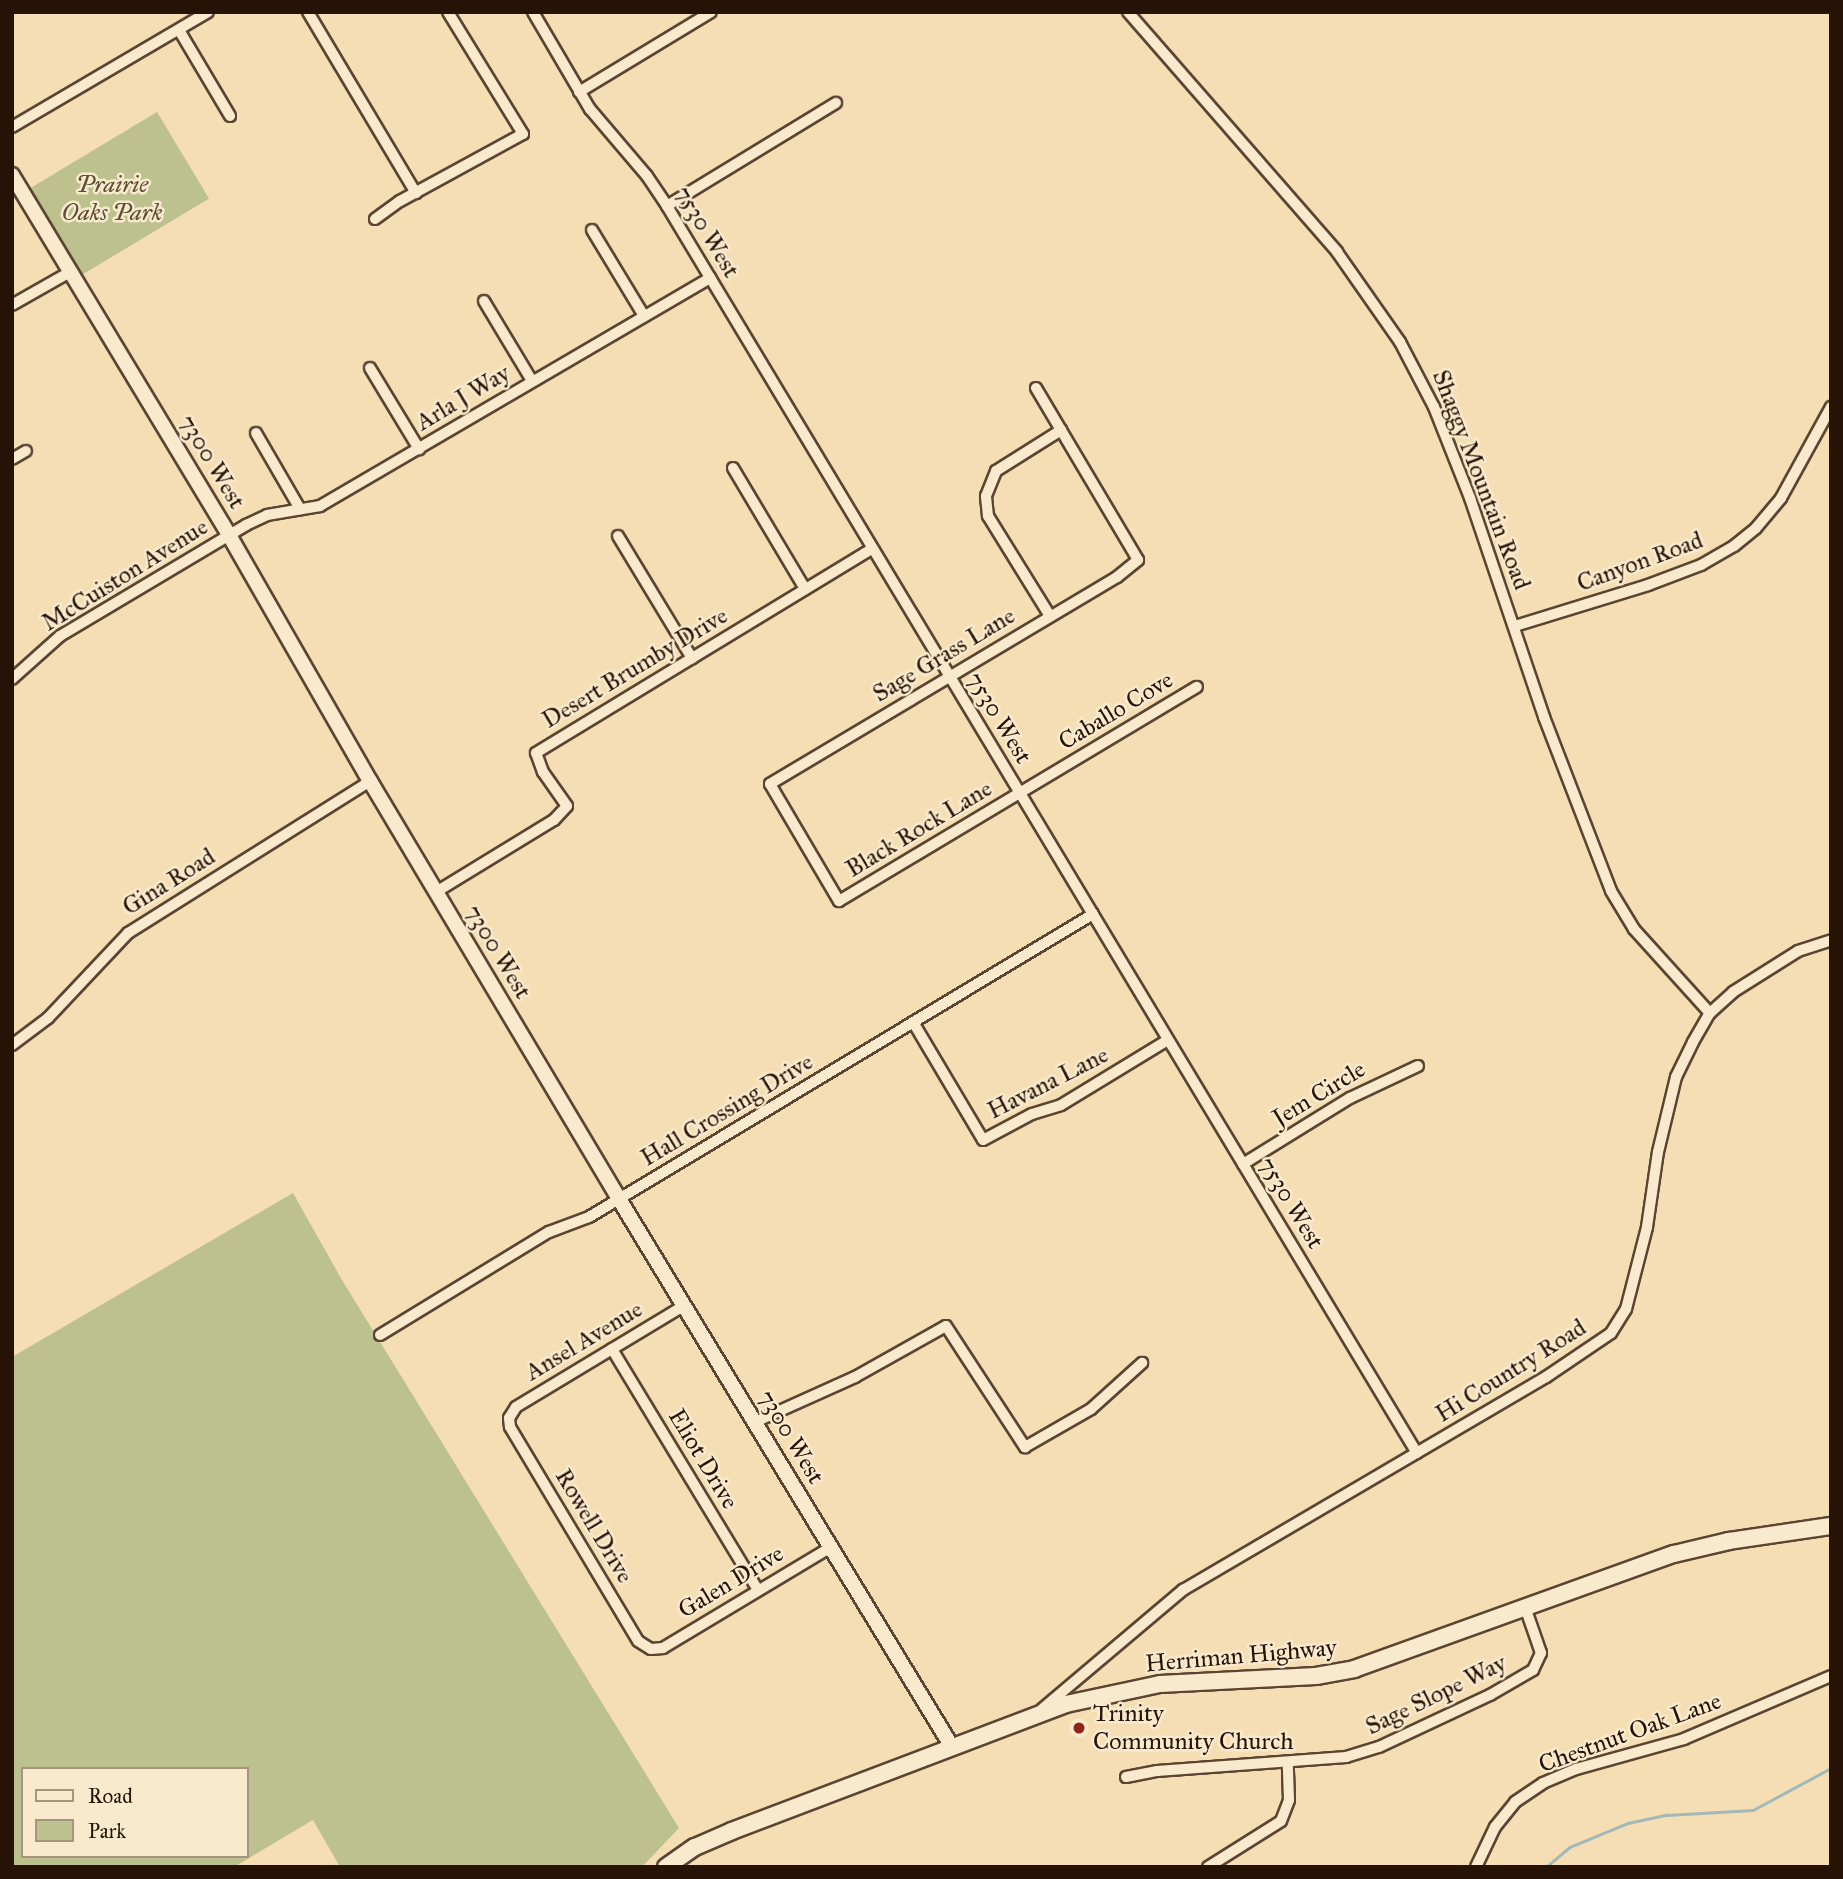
<!DOCTYPE html>
<html>
<head>
<meta charset="utf-8">
<style>
  body { margin:0 }
  #map { position:relative; width:1843px; height:1879px; overflow:hidden; background:#f6deb4; font-family:"IM FELL Great Primer",serif }
  div>[style] { position:absolute }
  .green>* { inset:0; background:#bcc18d; transform-origin:0 0 }
  .stream>* { height:2.5px; margin:-1.25px; padding:0 1.25px; transform-origin:1.25px; border-radius:1.25px; background:#a2b9b9 }
  .roads { filter:drop-shadow(2px 0 #5b4532) drop-shadow(-2px 0 #5b4532) drop-shadow(0 2px #5b4532) drop-shadow(0 -2px #5b4532) }
  .minor>* { height:10px; margin:-5px; padding:0 5px; transform-origin:5px; border-radius:5px; background:#f9eace }
  .tertiary>* { height:14px; margin:-7px; padding:0 7px; transform-origin:7px; border-radius:7px; background:#f9eace }
  .secondary>* { height:16px; margin:-8px; padding:0 8px; transform-origin:8px; border-radius:8px; background:#f9eace }
  .dots>* { width:19px; height:19px; translate:-50% -50%; box-sizing:border-box; border:4px solid #f9eace; border-radius:50% }
  span { translate:-50% -50%; white-space:nowrap; text-align:center; line-height:1.15; -webkit-text-stroke:5px #f9eace; paint-order:stroke }
  .park-label { font-size:24px; color:#5b4f35; font-style:italic }
  .street-label { font-size:24px; color:#271206 }
  .poi-label { font-size:24px; color:#271206 }
  .left { translate:0 -50%; text-align:left }
  .frame { position:absolute; inset:0; border:14px solid #271206; pointer-events:none }
  .legend { position:absolute; left:21px; top:1767px; width:228px; height:91px; box-sizing:border-box; background:#f9eace; border:2px solid #a5947e; margin:0; padding:9px 12px; list-style:none; font-size:21px; color:#271206 }
  .legend li { display:flex; align-items:center; gap:14px; height:35px }
  .legend b { width:35px; border:2px solid #a5947e }
</style>
</head>
<body>
<div id="map">
  <div class="green">
    <div style="left:157px;top:112px;width:101px;height:151px;rotate:59deg"></div>
    <div style="clip-path:polygon(evenodd,293px 1193px,342px 1280px,679px 1828px,642px 1867px,340px 1867px,313px 1820px,234px 1867px,12px 1867px,12px 1357px,293px 1193px,23px 1769px,247px 1769px,247px 1856px,23px 1856px,23px 1769px)"></div>
  </div>
  <div class="stream">
    <div style="left:1546px;top:1867px;width:31px;rotate:-40deg"></div>
    <div style="left:1570px;top:1847px;width:63px;rotate:-22.5deg"></div>
    <div style="left:1628px;top:1823px;width:40px;rotate:-12deg"></div>
    <div style="left:1667px;top:1815px;width:86px;rotate:-3.3deg"></div>
    <div style="left:1753px;top:1810px;width:89px;rotate:-28.3deg"></div>
  </div>
  <div class="roads">
    <div class="minor">
      <div style="left:308px;top:12px;width:211px;rotate:59.2deg"></div>
      <div style="left:533px;top:12px;width:113px;rotate:59.6deg"></div>
      <div style="left:590px;top:109px;width:88px;rotate:49.6deg"></div>
      <div style="left:647px;top:176px;width:36px;rotate:56deg"></div>
      <div style="left:667px;top:206px;width:1455px;rotate:58.98deg"></div>
      <div style="left:1128px;top:12px;width:318px;rotate:48.9deg"></div>
      <div style="left:1337px;top:252px;width:110px;rotate:55deg"></div>
      <div style="left:1400px;top:342px;width:73px;rotate:62.4deg"></div>
      <div style="left:1434px;top:407px;width:98px;rotate:68.4deg"></div>
      <div style="left:1470px;top:498px;width:231px;rotate:71.3deg"></div>
      <div style="left:1544px;top:717px;width:186px;rotate:68.9deg"></div>
      <div style="left:1611px;top:891px;width:44px;rotate:58.8deg"></div>
      <div style="left:1634px;top:929px;width:113px;rotate:47.9deg"></div>
      <div style="left:179px;top:30px;width:100px;rotate:59.3deg"></div>
      <div style="left:579px;top:92px;width:154px;rotate:-31.2deg"></div>
      <div style="left:12px;top:127px;width:227px;rotate:-30.4deg"></div>
      <div style="left:667px;top:206px;width:198px;rotate:-31.4deg"></div>
      <div style="left:375px;top:219px;width:31px;rotate:-36deg"></div>
      <div style="left:400px;top:201px;width:140px;rotate:-28.6deg"></div>
      <div style="left:523px;top:134px;width:143px;rotate:-121.6deg"></div>
      <div style="left:592px;top:230px;width:100px;rotate:58.8deg"></div>
      <div style="left:484px;top:301px;width:93px;rotate:59deg"></div>
      <div style="left:12px;top:305px;width:67px;rotate:-29.6deg"></div>
      <div style="left:370px;top:368px;width:95px;rotate:58.8deg"></div>
      <div style="left:1036px;top:388px;width:200px;rotate:59.3deg"></div>
      <div style="left:1138px;top:560px;width:27px;rotate:141deg"></div>
      <div style="left:1117px;top:577px;width:404px;rotate:149.2deg"></div>
      <div style="left:770px;top:784px;width:136px;rotate:59.5deg"></div>
      <div style="left:839px;top:901px;width:417px;rotate:-30.9deg"></div>
      <div style="left:256px;top:433px;width:88px;rotate:59.9deg"></div>
      <div style="left:12px;top:459px;width:16px;rotate:-30deg"></div>
      <div style="left:733px;top:468px;width:141px;rotate:59.2deg"></div>
      <div style="left:618px;top:536px;width:143px;rotate:58.8deg"></div>
      <div style="left:1050px;top:616px;width:118px;rotate:-121.8deg"></div>
      <div style="left:988px;top:516px;width:20px;rotate:-96deg"></div>
      <div style="left:986px;top:496px;width:27px;rotate:-68deg"></div>
      <div style="left:996px;top:471px;width:77px;rotate:-32.2deg"></div>
      <div style="left:1515px;top:626px;width:139px;rotate:-17.1deg"></div>
      <div style="left:1648px;top:585px;width:57px;rotate:-20.7deg"></div>
      <div style="left:1701px;top:565px;width:38px;rotate:-30deg"></div>
      <div style="left:1734px;top:546px;width:28px;rotate:-39deg"></div>
      <div style="left:1756px;top:528px;width:39px;rotate:-50deg"></div>
      <div style="left:1781px;top:498px;width:104px;rotate:-61.2deg"></div>
      <div style="left:12px;top:679px;width:64px;rotate:-41.9deg"></div>
      <div style="left:60px;top:636px;width:217px;rotate:-30.8deg"></div>
      <div style="left:246px;top:525px;width:23px;rotate:-25deg"></div>
      <div style="left:267px;top:515px;width:54px;rotate:-9.6deg"></div>
      <div style="left:320px;top:506px;width:452px;rotate:-30.3deg"></div>
      <div style="left:436px;top:892px;width:138px;rotate:-31.4deg"></div>
      <div style="left:554px;top:820px;width:19px;rotate:-47deg"></div>
      <div style="left:567px;top:806px;width:42px;rotate:-125.2deg"></div>
      <div style="left:543px;top:772px;width:20px;rotate:-110deg"></div>
      <div style="left:536px;top:753px;width:393px;rotate:-31.3deg"></div>
      <div style="left:913px;top:1022px;width:137px;rotate:59.3deg"></div>
      <div style="left:983px;top:1140px;width:55px;rotate:-28deg"></div>
      <div style="left:1032px;top:1114px;width:30px;rotate:-17deg"></div>
      <div style="left:1061px;top:1105px;width:125px;rotate:-31.3deg"></div>
      <div style="left:12px;top:1045px;width:45px;rotate:-36.9deg"></div>
      <div style="left:48px;top:1018px;width:117px;rotate:-46.7deg"></div>
      <div style="left:128px;top:933px;width:286px;rotate:-32.1deg"></div>
      <div style="left:1243px;top:1164px;width:126px;rotate:-31.7deg"></div>
      <div style="left:1350px;top:1098px;width:75px;rotate:-25.2deg"></div>
      <div style="left:685px;top:1305px;width:197px;rotate:148.9deg"></div>
      <div style="left:516px;top:1407px;width:13px;rotate:122deg"></div>
      <div style="left:509px;top:1418px;width:9px;rotate:84deg"></div>
      <div style="left:510px;top:1427px;width:249px;rotate:59.1deg"></div>
      <div style="left:638px;top:1641px;width:15px;rotate:32deg"></div>
      <div style="left:651px;top:1649px;width:12px;rotate:-5deg"></div>
      <div style="left:663px;top:1648px;width:196px;rotate:-31deg"></div>
      <div style="left:380px;top:1335px;width:198px;rotate:-31.4deg"></div>
      <div style="left:549px;top:1232px;width:43px;rotate:-20.6deg"></div>
      <div style="left:589px;top:1217px;width:588px;rotate:-31.01deg"></div>
      <div style="left:612px;top:1349px;width:282px;rotate:58.8deg"></div>
      <div style="left:755px;top:1422px;width:110px;rotate:-24.2deg"></div>
      <div style="left:855px;top:1377px;width:104px;rotate:-29.3deg"></div>
      <div style="left:946px;top:1326px;width:145px;rotate:56.9deg"></div>
      <div style="left:1025px;top:1447px;width:76px;rotate:-29.9deg"></div>
      <div style="left:1091px;top:1409px;width:69px;rotate:-42deg"></div>
      <div style="left:1042px;top:1709px;width:185px;rotate:-40.2deg"></div>
      <div style="left:1183px;top:1590px;width:421px;rotate:-30.4deg"></div>
      <div style="left:1546px;top:1377px;width:78px;rotate:-34.1deg"></div>
      <div style="left:1611px;top:1333px;width:28px;rotate:-58deg"></div>
      <div style="left:1626px;top:1309px;width:85px;rotate:-75.6deg"></div>
      <div style="left:1647px;top:1227px;width:76px;rotate:-81.7deg"></div>
      <div style="left:1658px;top:1152px;width:77px;rotate:-76.5deg"></div>
      <div style="left:1676px;top:1077px;width:39px;rotate:-64deg"></div>
      <div style="left:1693px;top:1042px;width:34px;rotate:-60deg"></div>
      <div style="left:1710px;top:1013px;width:31px;rotate:-42deg"></div>
      <div style="left:1733px;top:992px;width:77px;rotate:-32.2deg"></div>
      <div style="left:1798px;top:951px;width:35px;rotate:-18deg"></div>
      <div style="left:1126px;top:1777px;width:32px;rotate:-11deg"></div>
      <div style="left:1157px;top:1771px;width:190px;rotate:-4.2deg"></div>
      <div style="left:1346px;top:1757px;width:34px;rotate:-17deg"></div>
      <div style="left:1379px;top:1747px;width:123px;rotate:-25.1deg"></div>
      <div style="left:1490px;top:1695px;width:50px;rotate:-30.2deg"></div>
      <div style="left:1533px;top:1670px;width:19px;rotate:-65deg"></div>
      <div style="left:1541px;top:1653px;width:49px;rotate:-109.2deg"></div>
      <div style="left:1208px;top:1867px;width:86px;rotate:-32.2deg"></div>
      <div style="left:1281px;top:1821px;width:22px;rotate:-69deg"></div>
      <div style="left:1289px;top:1800px;width:38px;rotate:-92deg"></div>
      <div style="left:1476px;top:1867px;width:44px;rotate:-64.6deg"></div>
      <div style="left:1495px;top:1827px;width:32px;rotate:-51deg"></div>
      <div style="left:1515px;top:1802px;width:34px;rotate:-34deg"></div>
      <div style="left:1543px;top:1783px;width:36px;rotate:-23deg"></div>
      <div style="left:1576px;top:1769px;width:112px;rotate:-15.5deg"></div>
      <div style="left:1684px;top:1739px;width:160px;rotate:-23.2deg"></div>
    </div>
    <div class="tertiary">
      <div style="left:12px;top:175px;width:420px;rotate:58.9deg"></div>
      <div style="left:229px;top:535px;width:284px;rotate:60.2deg"></div>
      <div style="left:370px;top:781px;width:487px;rotate:59.2deg"></div>
      <div style="left:619px;top:1199px;width:641px;rotate:58.71deg"></div>
    </div>
    <div class="secondary">
      <div style="left:666px;top:1867px;width:35px;rotate:-35deg"></div>
      <div style="left:695px;top:1847px;width:40px;rotate:-23.4deg"></div>
      <div style="left:732px;top:1831px;width:357px;rotate:-20.8deg"></div>
      <div style="left:1066px;top:1704px;width:96px;rotate:-12deg"></div>
      <div style="left:1160px;top:1684px;width:156px;rotate:-2.9deg"></div>
      <div style="left:1316px;top:1676px;width:39px;rotate:-10deg"></div>
      <div style="left:1354px;top:1669px;width:340px;rotate:-19.8deg"></div>
      <div style="left:1674px;top:1554px;width:57px;rotate:-13.3deg"></div>
      <div style="left:1729px;top:1541px;width:103px;rotate:-8.4deg"></div>
    </div>
  </div>
  <div class="dots">
    <div style="left:1079px;top:1728px;background:#8f2418"></div>
  </div>
  <div class="park-label">
    <span style="left:112px;top:199px">Prairie<br>Oaks Park</span>
  </div>
  <div class="street-label">
    <span style="left:707px;top:232px;rotate:59deg">7530 West</span>
    <span style="left:463px;top:398px;rotate:-31deg">Arla J Way</span>
    <span style="left:212px;top:462px;rotate:59deg">7300 West</span>
    <span style="left:1481px;top:480px;rotate:69deg">Shaggy Mountain Road</span>
    <span style="left:1640px;top:562px;rotate:-20deg">Canyon Road</span>
    <span style="left:125px;top:575px;rotate:-32deg">McCuiston Avenue</span>
    <span style="left:944px;top:655px;rotate:-31deg">Sage Grass Lane</span>
    <span style="left:635px;top:668px;rotate:-31deg">Desert Brumby Drive</span>
    <span style="left:1116px;top:711px;rotate:-31deg">Caballo Cove</span>
    <span style="left:999px;top:718px;rotate:59deg">7530 West</span>
    <span style="left:919px;top:829px;rotate:-31deg">Black Rock Lane</span>
    <span style="left:169px;top:882px;rotate:-32deg">Gina Road</span>
    <span style="left:498px;top:952px;rotate:59deg">7300 West</span>
    <span style="left:1048px;top:1083px;rotate:-27deg">Havana Lane</span>
    <span style="left:1319px;top:1094px;rotate:-31deg">Jem Circle</span>
    <span style="left:727px;top:1110px;rotate:-31deg">Hall Crossing Drive</span>
    <span style="left:1291px;top:1203px;rotate:59deg">7530 West</span>
    <span style="left:584px;top:1341px;rotate:-31deg">Ansel Avenue</span>
    <span style="left:1511px;top:1371px;rotate:-32deg">Hi Country Road</span>
    <span style="left:791px;top:1437px;rotate:59deg">7300 West</span>
    <span style="left:703px;top:1459px;rotate:59deg">Eliot Drive</span>
    <span style="left:594px;top:1526px;rotate:59deg">Rowell Drive</span>
    <span style="left:731px;top:1582px;rotate:-31deg">Galen Drive</span>
    <span style="left:1241px;top:1656px;rotate:-5deg">Herriman Highway</span>
    <span style="left:1436px;top:1695px;rotate:-26deg">Sage Slope Way</span>
    <span style="left:1630px;top:1733px;rotate:-20deg">Chestnut Oak Lane</span>
  </div>
  <div class="poi-label">
    <span class="left" style="left:1093px;top:1728px">Trinity<br>Community Church</span>
  </div>
  <div class="frame"></div>
  <ul class="legend">
  <li><b style="height:9px;background:#f9eace"></b>Road</li>
  <li><b style="height:19px;background:#bcc18d"></b>Park</li>
  </ul>
</div>
</body>
</html>
